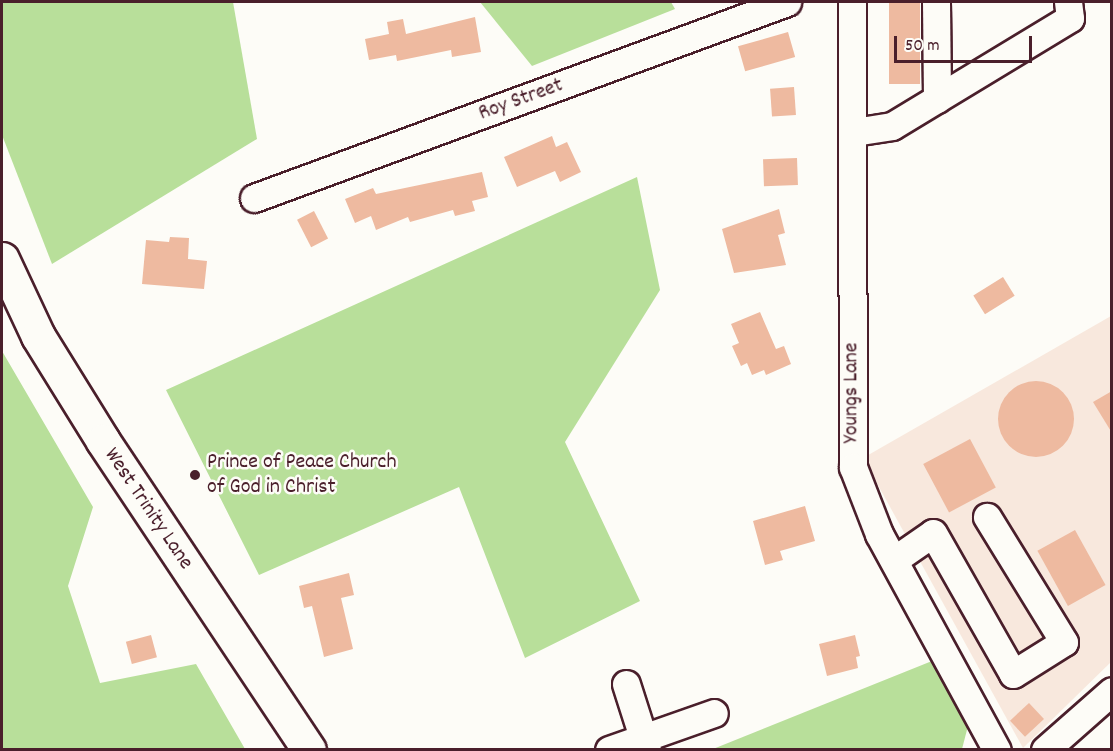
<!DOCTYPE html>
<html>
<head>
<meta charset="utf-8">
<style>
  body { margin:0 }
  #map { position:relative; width:1113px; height:751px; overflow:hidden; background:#fdfcf7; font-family:Dekko,sans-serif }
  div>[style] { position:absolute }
  .built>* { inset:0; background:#f8e8dd }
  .green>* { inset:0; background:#b8df9a }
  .building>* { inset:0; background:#eebaa0; transform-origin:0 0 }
  .round { border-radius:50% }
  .roads { filter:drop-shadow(2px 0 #4a1f2b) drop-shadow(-2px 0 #4a1f2b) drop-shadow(0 2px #4a1f2b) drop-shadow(0 -2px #4a1f2b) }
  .minor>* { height:27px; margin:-13.5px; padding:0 13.5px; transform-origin:13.5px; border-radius:13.5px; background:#fdfcf7 }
  .major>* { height:33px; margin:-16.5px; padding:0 16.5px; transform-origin:16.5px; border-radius:16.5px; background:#fdfcf7 }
  .dots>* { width:16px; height:16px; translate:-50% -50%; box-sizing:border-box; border:3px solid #fdfcf7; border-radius:50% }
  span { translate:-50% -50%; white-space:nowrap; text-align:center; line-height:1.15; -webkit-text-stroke:5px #fdfcf7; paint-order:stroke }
  .street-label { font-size:22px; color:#4a1f2b }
  .poi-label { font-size:22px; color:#4a1f2b }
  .left { translate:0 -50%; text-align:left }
  .frame { position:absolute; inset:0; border:3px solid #4a1f2b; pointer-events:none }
  .scale { position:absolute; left:894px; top:36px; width:138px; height:27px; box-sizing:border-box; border:3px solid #4a1f2b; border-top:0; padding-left:8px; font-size:18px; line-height:21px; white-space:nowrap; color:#4a1f2b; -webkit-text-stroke:4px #fdfcf7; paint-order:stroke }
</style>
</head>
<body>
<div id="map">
  <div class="built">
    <div style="clip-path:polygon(1111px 316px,1111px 662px,1023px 748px,863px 458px)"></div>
  </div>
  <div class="green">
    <div style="clip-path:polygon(2px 2px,233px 2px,257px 139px,52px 264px,2px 135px)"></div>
    <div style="clip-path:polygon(480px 2px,671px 2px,675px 9px,532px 66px)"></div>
    <div style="clip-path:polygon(637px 177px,660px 290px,565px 442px,640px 601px,525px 658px,459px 487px,259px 575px,166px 390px)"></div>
    <div style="clip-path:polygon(2px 351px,93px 507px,68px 586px,100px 683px,196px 664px,245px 749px,2px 749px)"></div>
    <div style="clip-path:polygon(932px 661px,968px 726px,962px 749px,713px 749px)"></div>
  </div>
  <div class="building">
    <div style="left:889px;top:2px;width:31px;height:82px"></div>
    <div style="clip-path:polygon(475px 17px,481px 52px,452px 57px,451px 50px,397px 61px,396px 55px,369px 60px,365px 39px,389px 34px,387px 22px,403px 19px,406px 34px)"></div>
    <div style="left:788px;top:32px;width:26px;height:52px;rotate:74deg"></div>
    <div style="left:794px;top:87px;width:28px;height:24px;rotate:86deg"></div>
    <div style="clip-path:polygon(552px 136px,556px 147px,567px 142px,581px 172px,560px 182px,555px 171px,517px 187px,504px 157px)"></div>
    <div style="left:797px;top:158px;width:27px;height:34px;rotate:88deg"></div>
    <div style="clip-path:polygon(482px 172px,488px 197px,472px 201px,475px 211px,455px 216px,453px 210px,410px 222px,408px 217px,376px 230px,371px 216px,355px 223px,345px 199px,373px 188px,376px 194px)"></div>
    <div style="clip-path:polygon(779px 209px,785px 233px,778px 235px,786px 265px,734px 273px,722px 229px)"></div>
    <div style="left:314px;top:211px;width:31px;height:19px;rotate:63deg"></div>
    <div style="clip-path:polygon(170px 237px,189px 238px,188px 259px,207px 261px,204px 289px,142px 284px,146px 240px,169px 242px)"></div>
    <div style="left:1003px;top:277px;width:22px;height:35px;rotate:58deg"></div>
    <div style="clip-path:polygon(760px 312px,776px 349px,784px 346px,791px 364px,766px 375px,764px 370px,752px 375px,747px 363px,741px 366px,732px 346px,739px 343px,731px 324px)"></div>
    <div class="round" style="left:998px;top:381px;width:76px;height:76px"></div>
    <div style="clip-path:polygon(1112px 391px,1112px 433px,1093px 402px)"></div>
    <div style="left:970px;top:439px;width:55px;height:53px;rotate:62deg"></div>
    <div style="clip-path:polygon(805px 506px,815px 541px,780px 551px,783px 560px,765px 565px,753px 521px)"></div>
    <div style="left:1075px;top:530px;width:63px;height:43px;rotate:61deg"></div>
    <div style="clip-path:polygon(349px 573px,354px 595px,341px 598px,353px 649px,324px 657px,312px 606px,304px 608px,299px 586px)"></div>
    <div style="left:151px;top:635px;width:23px;height:26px;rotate:75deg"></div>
    <div style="clip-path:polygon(855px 635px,860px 656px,856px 657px,858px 668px,827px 676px,819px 644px)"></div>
    <div style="left:1029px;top:703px;width:22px;height:26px;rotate:47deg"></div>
  </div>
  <div class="roads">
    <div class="minor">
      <div style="left:852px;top:2px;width:465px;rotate:89.9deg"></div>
      <div style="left:853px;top:467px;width:72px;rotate:68.8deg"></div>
      <div style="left:879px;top:534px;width:246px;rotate:61.4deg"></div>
      <div style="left:936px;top:2px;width:97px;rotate:89.4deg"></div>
      <div style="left:854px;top:132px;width:38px;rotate:-9deg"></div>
      <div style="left:892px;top:126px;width:208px;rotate:-31.2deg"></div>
      <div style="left:1070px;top:18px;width:16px;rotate:-97deg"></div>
      <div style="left:254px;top:198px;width:568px;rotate:-20.19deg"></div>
      <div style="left:894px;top:560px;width:47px;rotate:-34.7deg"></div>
      <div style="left:933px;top:533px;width:162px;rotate:60.4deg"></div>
      <div style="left:1013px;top:674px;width:60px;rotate:-32.1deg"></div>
      <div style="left:1064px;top:642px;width:147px;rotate:-121.6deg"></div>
      <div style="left:626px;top:684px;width:69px;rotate:72.3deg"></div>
      <div style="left:609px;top:750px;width:111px;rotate:-19.4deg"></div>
      <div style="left:1045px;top:750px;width:89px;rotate:-41.4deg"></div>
    </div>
    <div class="major">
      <div style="left:2px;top:259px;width:85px;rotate:64.9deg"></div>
      <div style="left:38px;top:336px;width:123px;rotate:58.2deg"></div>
      <div style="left:103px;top:441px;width:371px;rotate:56.3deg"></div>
    </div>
  </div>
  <div class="dots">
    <div style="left:195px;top:475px;background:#4a1f2b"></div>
  </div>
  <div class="street-label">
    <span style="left:521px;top:100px;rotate:-20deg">Roy Street</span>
    <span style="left:852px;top:393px;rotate:-90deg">Youngs Lane</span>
    <span style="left:148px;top:509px;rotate:56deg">West Trinity Lane</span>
  </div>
  <div class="poi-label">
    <span class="left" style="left:207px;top:475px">Prince of Peace Church<br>of God in Christ</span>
  </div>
  <div class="frame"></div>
  <div class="scale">50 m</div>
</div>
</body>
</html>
